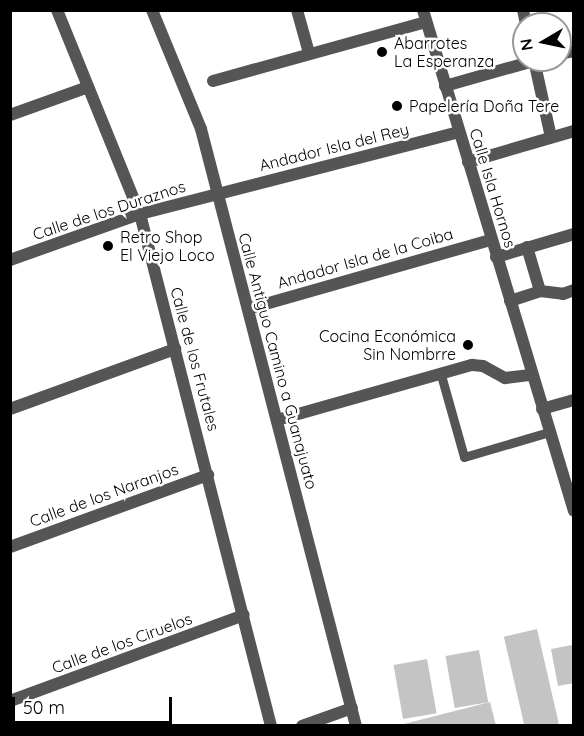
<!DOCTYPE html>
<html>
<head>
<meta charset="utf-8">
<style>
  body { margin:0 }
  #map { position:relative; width:584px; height:736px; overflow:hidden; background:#fff; font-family:Quicksand,sans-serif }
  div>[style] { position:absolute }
  .building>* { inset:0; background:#c4c4c4; transform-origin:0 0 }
  .lane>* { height:9px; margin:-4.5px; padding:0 4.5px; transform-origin:4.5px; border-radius:4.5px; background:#555 }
  .street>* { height:12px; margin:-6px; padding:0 6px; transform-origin:6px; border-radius:6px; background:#555 }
  .dots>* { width:16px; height:16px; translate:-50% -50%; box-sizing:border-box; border:3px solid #fff; border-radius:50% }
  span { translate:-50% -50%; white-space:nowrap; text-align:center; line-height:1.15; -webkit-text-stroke:5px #fff; paint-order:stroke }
  .poi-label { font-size:16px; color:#000 }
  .left { translate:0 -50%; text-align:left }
  .right { translate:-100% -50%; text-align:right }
  .street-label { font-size:16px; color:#000 }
  .frame { position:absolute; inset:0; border:12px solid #000; pointer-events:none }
  .north { position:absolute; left:512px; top:12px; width:60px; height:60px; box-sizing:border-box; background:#fff; border:2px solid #999; border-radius:50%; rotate:261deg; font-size:16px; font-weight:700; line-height:24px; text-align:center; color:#000 }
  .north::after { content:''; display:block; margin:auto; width:21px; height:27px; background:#000; clip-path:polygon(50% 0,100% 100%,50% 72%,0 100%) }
  .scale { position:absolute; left:12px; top:697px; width:160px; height:27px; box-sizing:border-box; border:3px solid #000; border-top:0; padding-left:8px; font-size:18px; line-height:21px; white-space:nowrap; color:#000; -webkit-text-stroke:4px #fff; paint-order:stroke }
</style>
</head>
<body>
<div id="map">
  <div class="building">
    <div style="left:537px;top:629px;width:97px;height:34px;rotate:77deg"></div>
    <div style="clip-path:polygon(572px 645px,574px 683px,558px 686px,551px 649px)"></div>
    <div style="left:479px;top:650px;width:53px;height:34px;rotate:80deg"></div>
    <div style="left:427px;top:659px;width:55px;height:34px;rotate:80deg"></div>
    <div style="clip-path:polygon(490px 702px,496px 726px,400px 726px,400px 725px)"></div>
  </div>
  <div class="lane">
    <div style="left:441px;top:375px;width:85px;rotate:74.3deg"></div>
    <div style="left:464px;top:457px;width:89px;rotate:-16.4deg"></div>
  </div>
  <div class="street">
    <div style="left:57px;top:10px;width:220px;rotate:67.9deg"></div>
    <div style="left:140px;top:214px;width:528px;rotate:75.65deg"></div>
    <div style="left:152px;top:10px;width:129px;rotate:67.6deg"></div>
    <div style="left:201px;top:129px;width:617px;rotate:75.45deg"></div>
    <div style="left:297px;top:10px;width:45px;rotate:74.4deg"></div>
    <div style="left:423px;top:10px;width:523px;rotate:73.23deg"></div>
    <div style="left:523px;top:10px;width:14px;rotate:78deg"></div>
    <div style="left:560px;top:54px;width:14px;rotate:-12deg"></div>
    <div style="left:534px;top:60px;width:79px;rotate:77.6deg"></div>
    <div style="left:213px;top:81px;width:221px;rotate:-15.5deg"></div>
    <div style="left:445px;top:86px;width:96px;rotate:-15.8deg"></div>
    <div style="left:10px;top:115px;width:83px;rotate:-19.7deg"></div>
    <div style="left:468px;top:162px;width:110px;rotate:-16.3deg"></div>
    <div style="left:527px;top:247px;width:46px;rotate:73.5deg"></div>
    <div style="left:496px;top:257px;width:81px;rotate:-16.4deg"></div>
    <div style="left:10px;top:260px;width:138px;rotate:-19.5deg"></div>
    <div style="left:140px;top:214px;width:329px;rotate:-14.4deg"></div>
    <div style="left:510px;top:301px;width:32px;rotate:-18deg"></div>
    <div style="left:540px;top:291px;width:23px;rotate:7deg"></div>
    <div style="left:563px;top:294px;width:12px;rotate:-20deg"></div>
    <div style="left:248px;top:309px;width:253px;rotate:-15.9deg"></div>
    <div style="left:10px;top:409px;width:176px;rotate:-20deg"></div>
    <div style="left:542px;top:409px;width:33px;rotate:-16deg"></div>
    <div style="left:277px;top:420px;width:203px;rotate:-15.8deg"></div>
    <div style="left:472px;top:365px;width:11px;rotate:5deg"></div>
    <div style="left:483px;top:366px;width:25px;rotate:29deg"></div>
    <div style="left:505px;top:378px;width:26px;rotate:-7deg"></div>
    <div style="left:10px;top:547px;width:211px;rotate:-20deg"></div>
    <div style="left:10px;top:701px;width:249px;rotate:-20.2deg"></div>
    <div style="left:302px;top:726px;width:53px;rotate:-19.8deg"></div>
  </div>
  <div class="dots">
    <div style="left:382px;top:52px;background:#000"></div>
    <div style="left:397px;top:106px;background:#000"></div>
    <div style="left:108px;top:246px;background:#000"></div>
    <div style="left:468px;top:345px;background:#000"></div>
  </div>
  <div class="poi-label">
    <span class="left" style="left:394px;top:52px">Abarrotes<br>La Esperanza</span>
    <span class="left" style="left:409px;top:106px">Papelería Doña Tere</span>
    <span class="left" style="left:120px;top:246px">Retro Shop<br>El Viejo Loco</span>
    <span class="right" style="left:456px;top:345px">Cocina Económica<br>Sin Nombrre</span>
  </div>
  <div class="street-label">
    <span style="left:334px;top:147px;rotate:-14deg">Andador Isla del Rey</span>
    <span style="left:493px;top:188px;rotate:73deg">Calle Isla Hornos</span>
    <span style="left:109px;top:210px;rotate:-18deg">Calle de los Duraznos</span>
    <span style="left:365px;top:258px;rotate:-16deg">Andador Isla de la Coiba</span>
    <span style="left:195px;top:359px;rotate:75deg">Calle de los Frutales</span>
    <span style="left:278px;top:361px;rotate:75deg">Calle Antiguo Camino a Guanajuato</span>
    <span style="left:104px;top:495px;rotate:-20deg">Calle de los Naranjos</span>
    <span style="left:122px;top:643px;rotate:-20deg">Calle de los Ciruelos</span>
  </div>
  <div class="frame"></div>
  <div class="north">N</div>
  <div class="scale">50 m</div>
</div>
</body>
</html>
